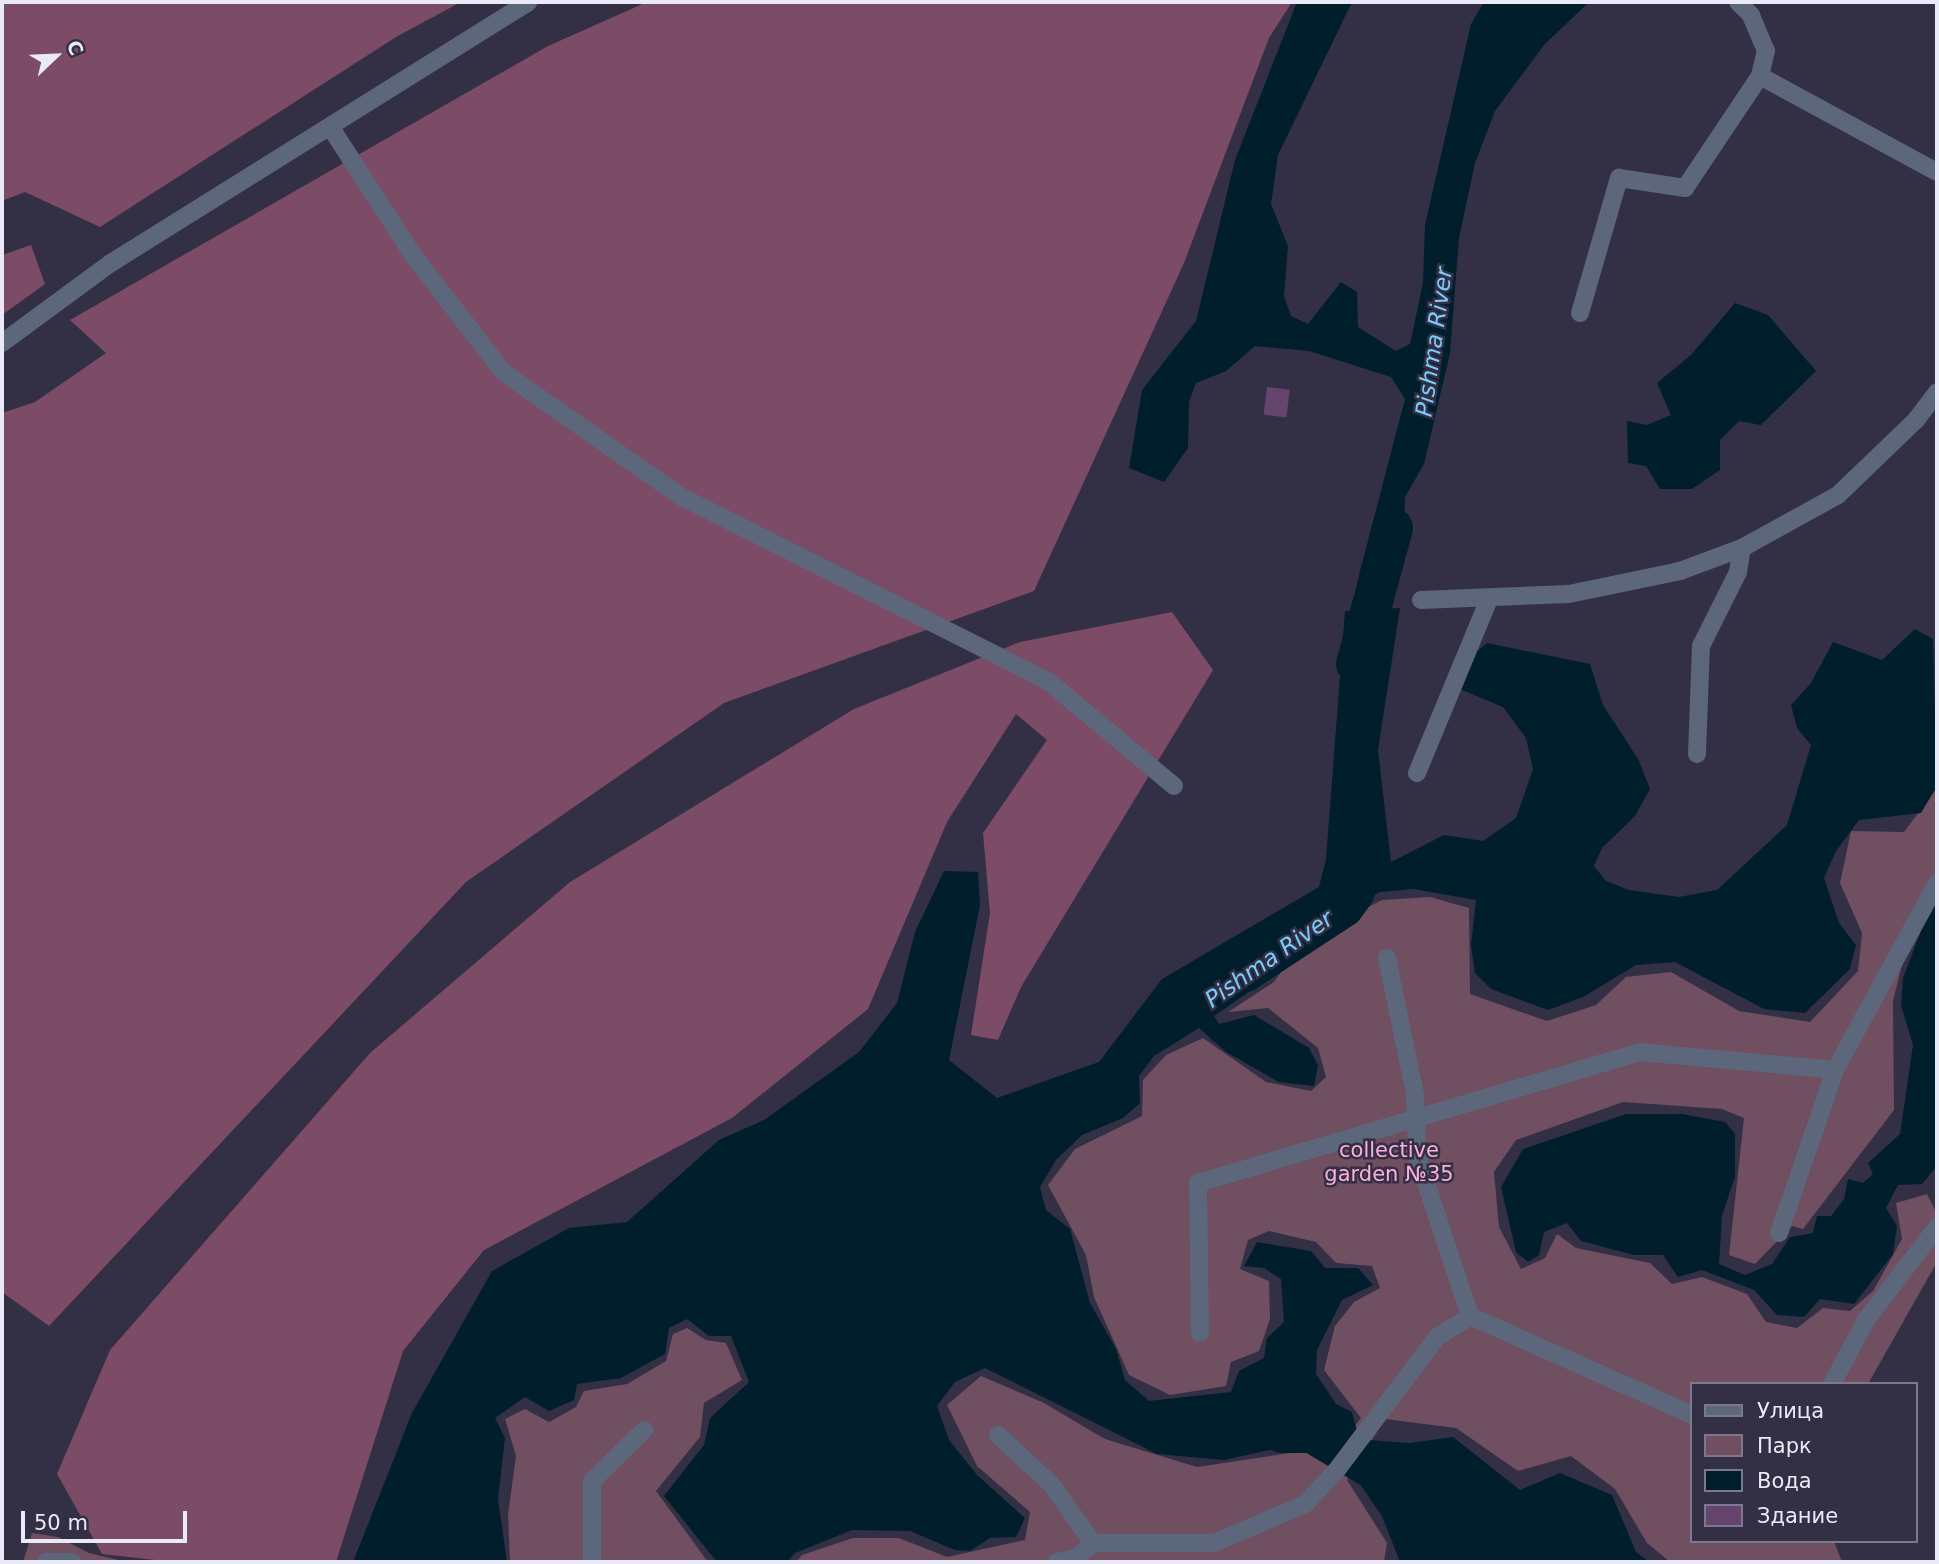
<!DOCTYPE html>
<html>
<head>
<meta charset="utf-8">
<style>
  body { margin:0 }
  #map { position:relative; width:1939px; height:1564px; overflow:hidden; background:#332f45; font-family:"DejaVu Sans",sans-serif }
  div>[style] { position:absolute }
  .green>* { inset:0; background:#6f4f60 }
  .forest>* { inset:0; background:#7c4b66 }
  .water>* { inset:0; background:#011e2d }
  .river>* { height:40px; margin:-20px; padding:0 20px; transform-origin:20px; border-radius:20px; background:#011e2d }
  .building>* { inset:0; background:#65456e; transform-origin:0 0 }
  .minor>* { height:18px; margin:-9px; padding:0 9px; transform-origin:9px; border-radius:9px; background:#5d677b }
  span { translate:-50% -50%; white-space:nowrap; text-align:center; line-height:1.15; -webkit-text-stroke:5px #332f45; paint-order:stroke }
  .park-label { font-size:21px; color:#feafda }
  .water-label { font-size:23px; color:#79cdfd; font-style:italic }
  .frame { position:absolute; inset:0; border:4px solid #eae9f7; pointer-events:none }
  .legend { position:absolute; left:1690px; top:1382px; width:228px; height:161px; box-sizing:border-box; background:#332f45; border:2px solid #7c798c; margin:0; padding:9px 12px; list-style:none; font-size:21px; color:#eae9f7 }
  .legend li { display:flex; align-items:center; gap:14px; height:35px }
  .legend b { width:35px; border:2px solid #7c798c }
  .north { position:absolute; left:21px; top:21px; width:70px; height:70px; -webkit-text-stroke:5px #332f45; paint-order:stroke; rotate:67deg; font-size:19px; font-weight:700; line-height:28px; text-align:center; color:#eae9f7 }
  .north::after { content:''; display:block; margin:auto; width:24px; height:32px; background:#eae9f7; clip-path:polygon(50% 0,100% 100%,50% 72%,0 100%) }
  .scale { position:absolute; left:21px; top:1511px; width:166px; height:32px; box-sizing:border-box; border:4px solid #eae9f7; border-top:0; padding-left:9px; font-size:21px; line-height:24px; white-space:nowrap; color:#eae9f7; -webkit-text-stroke:5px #332f45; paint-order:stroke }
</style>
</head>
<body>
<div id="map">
  <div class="green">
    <div style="clip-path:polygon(1937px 788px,1937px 888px,1902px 965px,1893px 1001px,1894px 1110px,1803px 1229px,1792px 1226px,1755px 1264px,1729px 1255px,1744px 1118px,1722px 1109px,1623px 1102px,1516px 1140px,1494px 1172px,1499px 1227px,1521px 1269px,1545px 1258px,1557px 1234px,1576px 1248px,1650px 1263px,1672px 1284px,1702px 1277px,1747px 1294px,1766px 1322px,1797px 1328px,1823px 1308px,1850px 1311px,1873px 1291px,1902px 1239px,1896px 1203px,1927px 1194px,1937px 1214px,1937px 1262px,1868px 1384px,1692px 1384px,1692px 1541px,1834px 1541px,1842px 1562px,1670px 1562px,1647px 1543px,1615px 1489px,1571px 1456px,1518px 1471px,1456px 1428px,1385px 1419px,1347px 1480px,1387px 1543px,1384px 1562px,796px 1562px,802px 1555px,853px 1538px,899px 1538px,947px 1557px,1025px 1540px,1030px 1512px,977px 1466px,947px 1405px,981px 1376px,1044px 1403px,1105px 1439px,1197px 1467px,1304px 1451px,1333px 1456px,1361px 1418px,1324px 1370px,1335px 1326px,1354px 1302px,1380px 1288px,1372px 1266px,1336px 1263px,1316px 1242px,1269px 1231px,1248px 1240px,1240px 1269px,1269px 1281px,1270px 1319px,1259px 1351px,1231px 1362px,1226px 1386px,1170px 1395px,1129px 1375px,1094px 1297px,1086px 1255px,1048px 1185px,1075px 1149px,1142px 1116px,1143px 1080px,1166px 1055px,1203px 1038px,1266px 1082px,1311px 1091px,1326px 1077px,1318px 1048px,1268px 1008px,1228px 1012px,1274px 982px,1303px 941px,1382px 900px,1430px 897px,1469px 908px,1470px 994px,1547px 1021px,1596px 1005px,1626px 977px,1671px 972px,1739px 1011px,1810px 1022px,1858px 971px,1862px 933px,1840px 883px,1851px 831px,1904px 832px)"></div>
    <div style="clip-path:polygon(687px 1328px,706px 1340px,726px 1343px,742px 1380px,704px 1403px,700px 1437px,656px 1491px,708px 1562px,510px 1562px,508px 1514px,516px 1456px,505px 1419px,525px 1409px,549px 1422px,576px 1407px,584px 1391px,627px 1384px,666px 1361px,673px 1334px)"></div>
    <div style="clip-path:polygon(32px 1533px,58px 1537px,89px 1553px,127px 1562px,23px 1562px)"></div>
  </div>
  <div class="forest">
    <div style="clip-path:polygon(2px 2px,461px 2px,396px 37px,100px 227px,25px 192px,2px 201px)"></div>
    <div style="clip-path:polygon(647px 2px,1292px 2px,1269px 38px,1184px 263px,1034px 591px,724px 703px,466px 882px,49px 1326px,2px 1292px,2px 413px,35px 402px,106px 353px,70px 320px,548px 46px)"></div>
    <div style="clip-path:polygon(31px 245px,45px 284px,2px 315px,2px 255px)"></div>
    <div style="clip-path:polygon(1172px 612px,1213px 670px,1021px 987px,998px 1040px,971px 1035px,990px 913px,983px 833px,1047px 740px,1016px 714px,947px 822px,868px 1009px,732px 1118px,484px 1250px,403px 1351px,336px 1562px,173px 1562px,102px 1554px,57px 1474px,110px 1350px,370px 1053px,570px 882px,854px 709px,1020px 642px)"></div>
  </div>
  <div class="water">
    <div style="clip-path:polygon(1297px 2px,1352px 2px,1278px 155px,1271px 204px,1288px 246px,1284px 296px,1291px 316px,1308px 324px,1341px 282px,1357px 292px,1358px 327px,1396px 351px,1410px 344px,1423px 283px,1425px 225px,1471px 24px,1484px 2px,1589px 2px,1544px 45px,1495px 111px,1475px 163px,1459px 238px,1450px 353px,1424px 464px,1405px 497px,1404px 538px,1393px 586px,1359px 575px,1405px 399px,1391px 377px,1309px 351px,1255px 346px,1226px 371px,1196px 383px,1189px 402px,1188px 448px,1164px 482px,1129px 468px,1142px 390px,1196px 321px,1235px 160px)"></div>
    <div style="clip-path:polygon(1735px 303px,1768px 315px,1816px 371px,1761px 425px,1739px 421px,1720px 440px,1720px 470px,1692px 489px,1660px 489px,1646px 466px,1628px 463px,1627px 421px,1647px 425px,1671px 415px,1657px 383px,1691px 355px)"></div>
    <div style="clip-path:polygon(1400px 608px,1378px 750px,1391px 862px,1444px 835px,1483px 841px,1516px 818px,1533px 769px,1526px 738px,1503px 707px,1455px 687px,1466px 661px,1487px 643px,1590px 664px,1603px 705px,1638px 759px,1650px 789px,1635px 816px,1602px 848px,1594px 866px,1606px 881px,1629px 890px,1679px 897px,1717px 890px,1787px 825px,1811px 745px,1797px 728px,1791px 705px,1811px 683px,1833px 642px,1882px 660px,1915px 629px,1933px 639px,1937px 786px,1921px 813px,1859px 820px,1836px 851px,1824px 878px,1839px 923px,1856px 945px,1850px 969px,1805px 1013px,1764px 1009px,1675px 962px,1636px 965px,1583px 997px,1548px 1010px,1491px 989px,1475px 973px,1471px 945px,1476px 900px,1413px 889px,1380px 892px,1293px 936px,1269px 978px,1214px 1016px,1219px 1024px,1254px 1015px,1309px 1048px,1318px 1065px,1314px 1086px,1279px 1082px,1226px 1052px,1199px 1028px,1154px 1056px,1139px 1076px,1140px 1103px,1123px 1118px,1082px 1135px,1056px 1160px,1040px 1187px,1046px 1210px,1070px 1229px,1090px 1303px,1116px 1349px,1125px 1380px,1149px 1401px,1231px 1392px,1239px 1371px,1264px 1358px,1267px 1338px,1284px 1322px,1281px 1279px,1264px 1268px,1244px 1266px,1257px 1242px,1311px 1251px,1325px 1268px,1358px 1268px,1373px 1285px,1342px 1300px,1317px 1350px,1316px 1374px,1336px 1404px,1352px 1412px,1357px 1431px,1344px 1446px,1279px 1448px,1224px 1460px,1157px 1454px,985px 1368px,955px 1382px,937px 1406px,949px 1440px,977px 1475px,1025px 1518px,1016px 1537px,990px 1538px,970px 1551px,955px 1550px,910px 1531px,852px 1530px,795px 1553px,787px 1562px,717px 1562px,664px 1496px,704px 1445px,710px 1418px,749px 1382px,731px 1336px,709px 1336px,687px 1319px,669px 1328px,665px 1354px,621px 1378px,577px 1384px,574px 1400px,549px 1411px,525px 1397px,495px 1418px,505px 1438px,498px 1499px,507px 1562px,353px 1562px,412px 1413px,492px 1271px,569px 1228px,627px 1222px,719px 1140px,764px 1120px,859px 1052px,897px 1003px,915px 932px,944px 871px,978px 872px,980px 905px,949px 1060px,997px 1098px,1099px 1062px,1162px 979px,1319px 887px,1326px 859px,1345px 611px)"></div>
    <div style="clip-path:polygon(1937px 889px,1937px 1166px,1922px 1184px,1898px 1185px,1886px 1208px,1897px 1226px,1893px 1254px,1854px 1304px,1820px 1299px,1804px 1317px,1777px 1315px,1754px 1290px,1702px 1270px,1678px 1277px,1663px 1255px,1634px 1255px,1581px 1241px,1567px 1223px,1544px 1232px,1539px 1255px,1528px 1262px,1516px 1252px,1501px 1187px,1523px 1149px,1626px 1114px,1682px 1114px,1725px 1122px,1735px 1134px,1735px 1176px,1722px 1216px,1719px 1264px,1745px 1275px,1772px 1264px,1790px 1237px,1813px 1233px,1817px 1216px,1831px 1216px,1844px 1199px,1848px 1179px,1863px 1183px,1873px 1174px,1868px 1163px,1900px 1134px,1913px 1045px,1901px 1005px,1903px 978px)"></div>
    <div style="clip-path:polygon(1453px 1437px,1520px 1490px,1560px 1473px,1612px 1495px,1636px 1552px,1649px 1562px,1400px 1562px,1382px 1516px,1353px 1474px,1368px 1440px,1410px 1443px)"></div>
  </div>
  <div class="river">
    <div style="left:1356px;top:664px;width:141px;rotate:-74.8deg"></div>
    <div style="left:1245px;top:972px;width:118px;rotate:-33.3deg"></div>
    <div style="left:1344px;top:907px;width:19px;rotate:-54deg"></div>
    <div style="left:1282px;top:1433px;width:30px"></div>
    <div style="left:1312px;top:1433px;width:80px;rotate:30.7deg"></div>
    <div style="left:1381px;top:1474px;width:82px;rotate:43deg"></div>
    <div style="left:1441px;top:1530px;width:34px;rotate:71deg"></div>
  </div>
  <div class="building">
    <div style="left:1267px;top:387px;width:23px;height:28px;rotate:7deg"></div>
  </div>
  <div class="minor">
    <div style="left:1760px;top:76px;width:201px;rotate:28.5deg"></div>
    <div style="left:331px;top:128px;width:151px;rotate:57.2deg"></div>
    <div style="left:413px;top:255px;width:148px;rotate:52.4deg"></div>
    <div style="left:503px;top:372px;width:216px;rotate:35deg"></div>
    <div style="left:680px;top:496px;width:412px;rotate:26.7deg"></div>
    <div style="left:1048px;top:681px;width:164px;rotate:39.8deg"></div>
    <div style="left:1580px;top:313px;width:141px;rotate:-73.9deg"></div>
    <div style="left:1619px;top:178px;width:67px;rotate:8.6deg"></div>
    <div style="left:1685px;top:188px;width:135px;rotate:-56.2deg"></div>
    <div style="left:1760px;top:76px;width:26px;rotate:-77deg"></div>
    <div style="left:1766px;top:51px;width:39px;rotate:-113deg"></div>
    <div style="left:1751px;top:15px;width:18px;rotate:-135deg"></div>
    <div style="left:2px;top:343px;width:135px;rotate:-36.3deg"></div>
    <div style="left:111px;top:263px;width:492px;rotate:-32deg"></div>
    <div style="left:1421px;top:600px;width:148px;rotate:-2.3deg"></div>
    <div style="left:1569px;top:594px;width:113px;rotate:-11.7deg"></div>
    <div style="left:1680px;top:571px;width:66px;rotate:-20.4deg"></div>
    <div style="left:1742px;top:548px;width:110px;rotate:-28.9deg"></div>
    <div style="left:1838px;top:495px;width:108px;rotate:-43.9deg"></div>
    <div style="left:1916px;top:420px;width:35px;rotate:-53deg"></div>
    <div style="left:1697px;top:754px;width:108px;rotate:-87.9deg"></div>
    <div style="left:1701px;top:646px;width:83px;rotate:-63.4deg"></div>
    <div style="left:1738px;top:572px;width:24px;rotate:-81deg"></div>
    <div style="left:1417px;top:773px;width:188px;rotate:-67.5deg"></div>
    <div style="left:1387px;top:958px;width:140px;rotate:78.4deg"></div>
    <div style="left:1415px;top:1095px;width:60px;rotate:88.1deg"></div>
    <div style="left:1417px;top:1155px;width:169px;rotate:71.8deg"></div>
    <div style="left:1779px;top:1233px;width:172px;rotate:-71deg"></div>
    <div style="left:1835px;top:1070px;width:213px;rotate:-61.4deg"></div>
    <div style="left:1200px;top:1333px;width:150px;rotate:-90.8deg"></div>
    <div style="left:1198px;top:1183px;width:460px;rotate:-16.5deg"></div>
    <div style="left:1639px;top:1052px;width:197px;rotate:5.2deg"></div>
    <div style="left:1832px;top:1384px;width:72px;rotate:-62deg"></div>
    <div style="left:1866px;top:1320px;width:117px;rotate:-52.6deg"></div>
    <div style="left:998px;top:1435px;width:72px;rotate:42.8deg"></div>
    <div style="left:1051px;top:1484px;width:72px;rotate:54.6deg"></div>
    <div style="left:46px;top:1562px;width:26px"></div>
    <div style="left:592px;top:1562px;width:81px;rotate:-90deg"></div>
    <div style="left:592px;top:1481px;width:73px;rotate:-44.4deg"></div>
    <div style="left:1057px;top:1562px;width:19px;rotate:-12deg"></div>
    <div style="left:1076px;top:1558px;width:23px;rotate:-41deg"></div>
    <div style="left:1093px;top:1543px;width:121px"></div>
    <div style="left:1214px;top:1543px;width:99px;rotate:-23.2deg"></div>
    <div style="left:1305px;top:1504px;width:45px;rotate:-46.8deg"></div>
    <div style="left:1336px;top:1471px;width:168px;rotate:-53deg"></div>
    <div style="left:1437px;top:1337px;width:39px;rotate:-32deg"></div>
    <div style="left:1470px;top:1316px;width:243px;rotate:24deg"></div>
  </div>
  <div class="park-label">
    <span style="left:1389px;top:1162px">collective<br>garden №35</span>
  </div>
  <div class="water-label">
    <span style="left:1434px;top:342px;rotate:-82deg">Pishma River</span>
    <span style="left:1269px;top:959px;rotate:-35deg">Pishma River</span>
  </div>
  <div class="frame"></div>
  <ul class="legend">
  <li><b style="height:9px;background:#5d677b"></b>Улица</li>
  <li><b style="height:19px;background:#6f4f60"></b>Парк</li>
  <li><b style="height:19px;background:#011e2d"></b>Вода</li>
  <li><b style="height:19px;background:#65456e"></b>Здание</li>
  </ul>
  <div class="north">С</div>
  <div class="scale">50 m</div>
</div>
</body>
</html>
